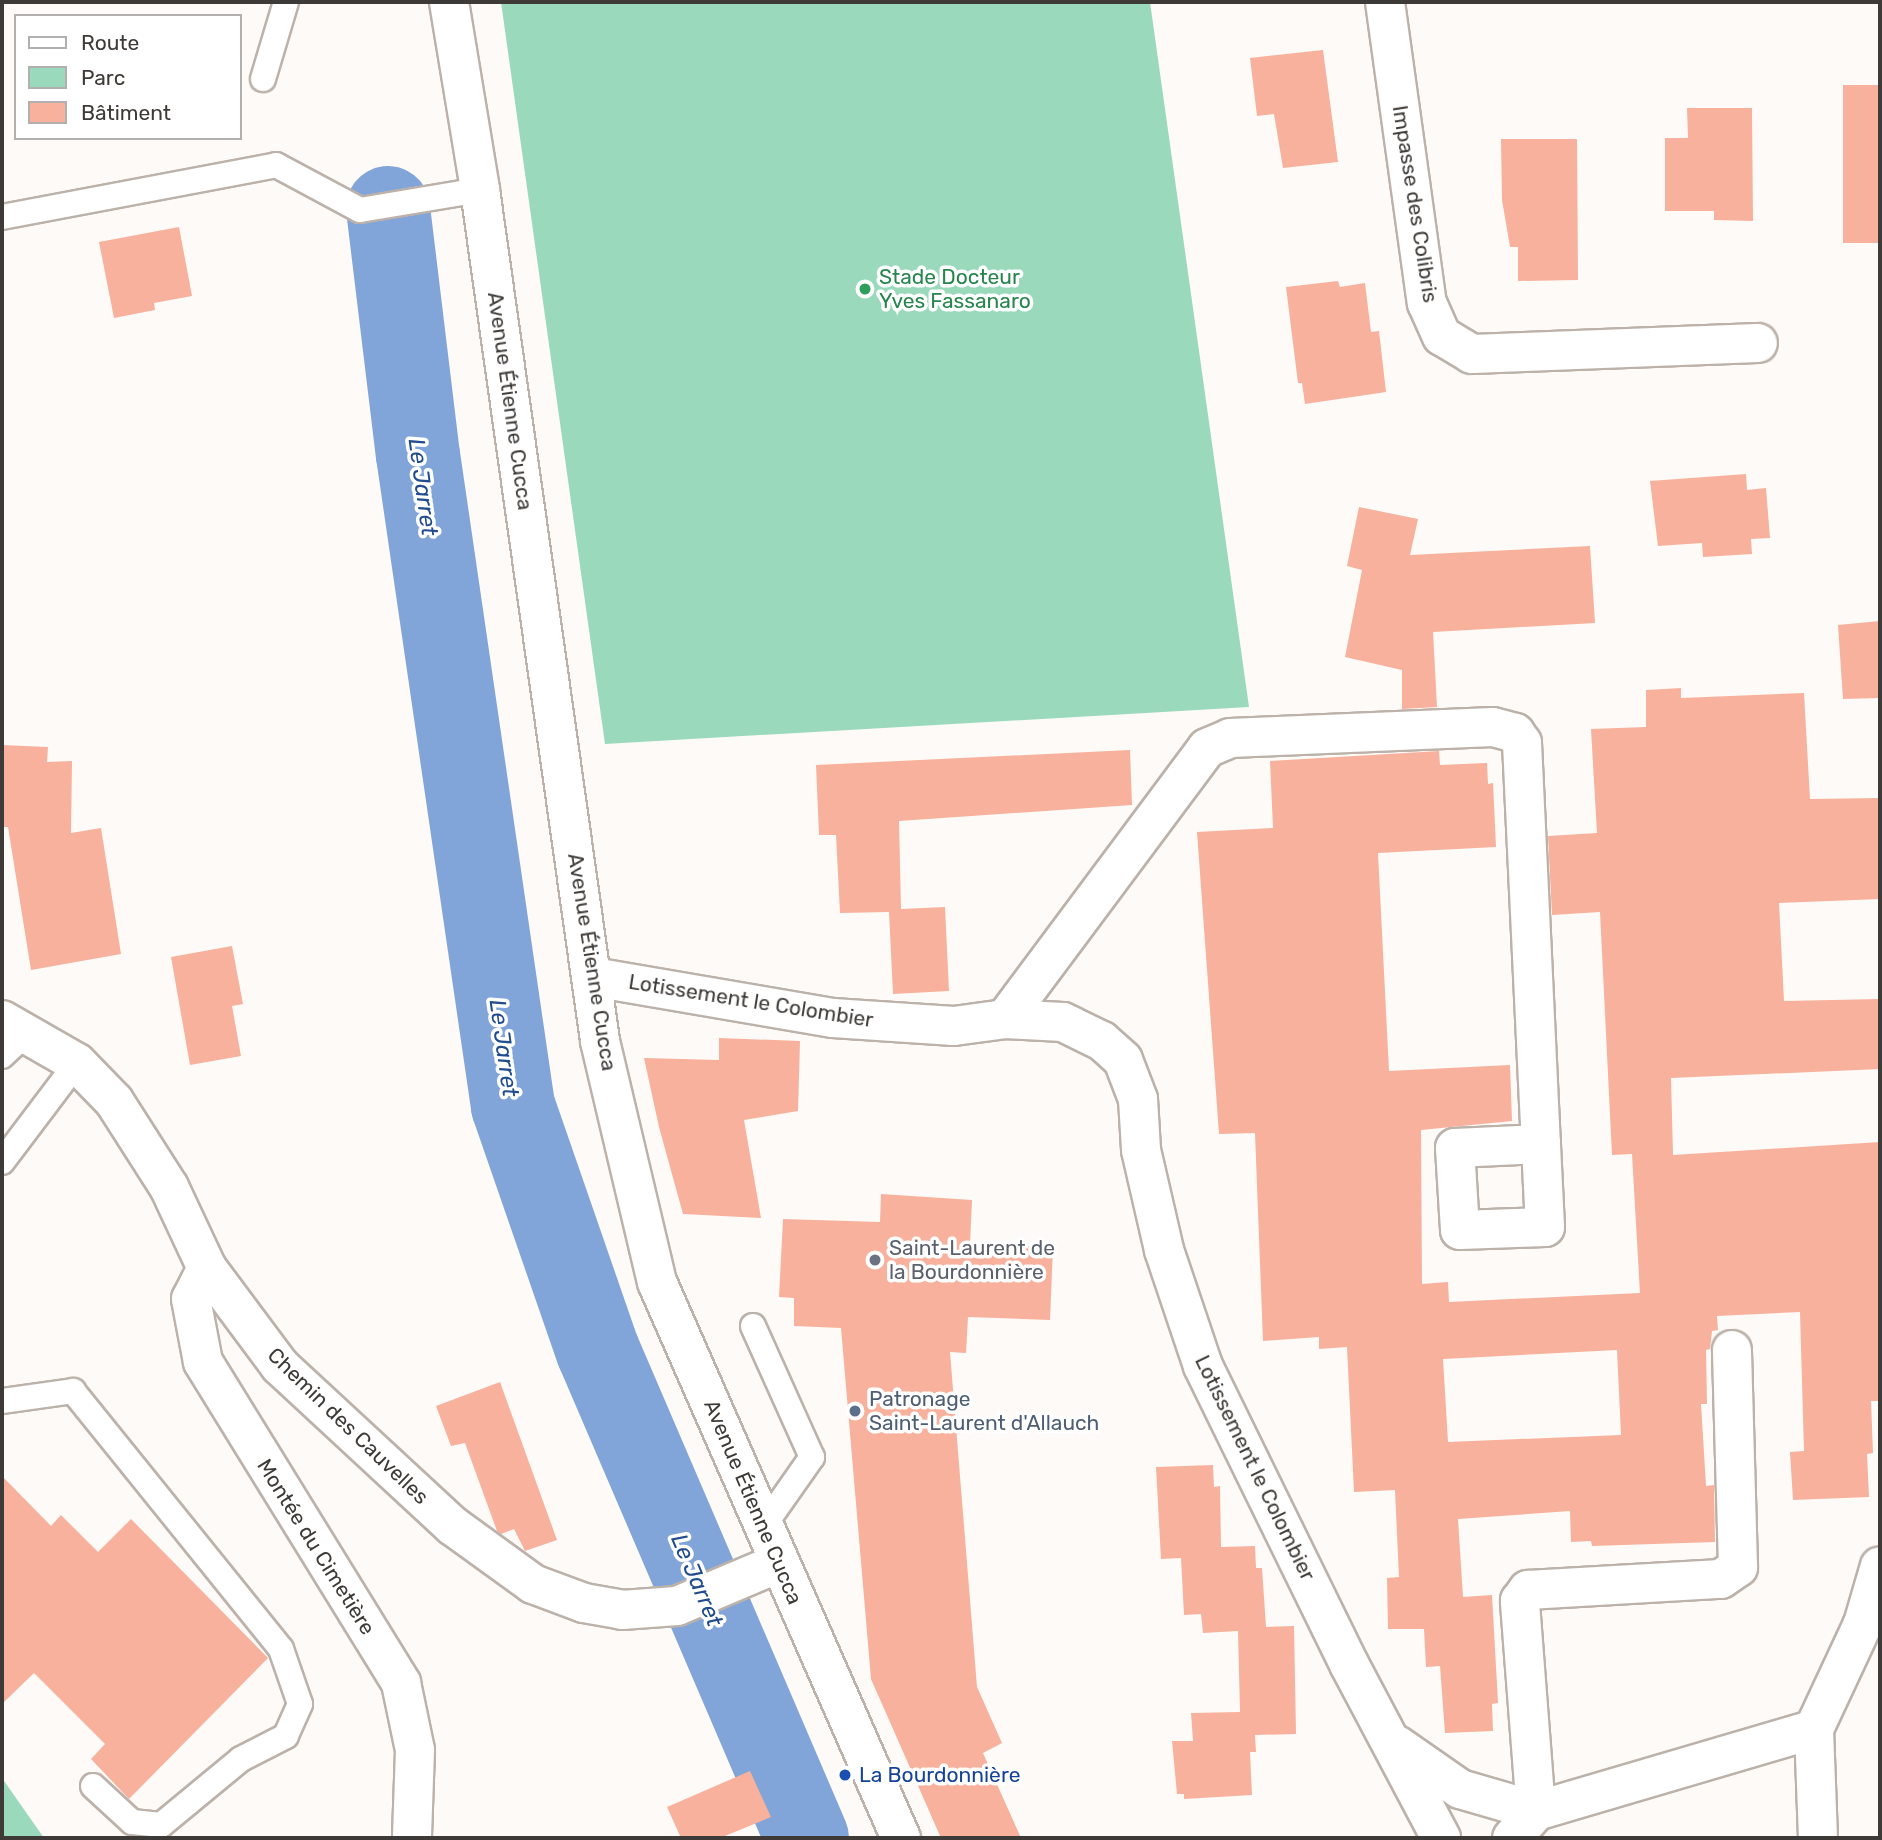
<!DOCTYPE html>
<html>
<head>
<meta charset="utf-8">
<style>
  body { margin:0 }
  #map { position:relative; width:1882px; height:1840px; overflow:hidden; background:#fefaf7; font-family:Rubik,sans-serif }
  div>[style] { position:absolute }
  .green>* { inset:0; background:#9ad9bc }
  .river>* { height:84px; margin:-42px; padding:0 42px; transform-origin:42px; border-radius:42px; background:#81a4d9 }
  .building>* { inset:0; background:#f7b19c; transform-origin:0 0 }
  .roads { filter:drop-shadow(2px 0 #bcb2aa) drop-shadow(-2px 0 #bcb2aa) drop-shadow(0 2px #bcb2aa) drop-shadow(0 -2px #bcb2aa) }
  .service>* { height:24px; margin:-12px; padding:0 12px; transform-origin:12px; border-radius:12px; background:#fff }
  .minor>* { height:38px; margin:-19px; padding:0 19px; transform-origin:19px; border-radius:19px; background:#fff }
  .secondary>* { height:38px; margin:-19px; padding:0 19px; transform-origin:19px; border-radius:19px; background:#fff }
  .dots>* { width:19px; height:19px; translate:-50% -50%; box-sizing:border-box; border:4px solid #fff; border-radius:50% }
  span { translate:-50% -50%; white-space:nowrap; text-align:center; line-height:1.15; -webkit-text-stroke:7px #fff; paint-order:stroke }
  .street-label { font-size:21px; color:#3e3a37 }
  .leisure-label { font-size:21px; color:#27864d }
  .left { translate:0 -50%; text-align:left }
  .worship-label { font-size:21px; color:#5b616d }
  .service-label { font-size:21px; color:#4e5e75 }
  .transit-label { font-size:21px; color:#164399 }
  .water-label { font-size:23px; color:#214c8d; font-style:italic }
  .frame { position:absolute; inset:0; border:4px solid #3e3a37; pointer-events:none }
  .legend { position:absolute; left:14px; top:14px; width:228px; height:126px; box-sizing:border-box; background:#fff; border:2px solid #b2b0af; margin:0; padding:9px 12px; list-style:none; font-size:21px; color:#3e3a37 }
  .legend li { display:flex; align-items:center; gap:14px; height:35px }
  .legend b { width:35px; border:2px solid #b2b0af }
</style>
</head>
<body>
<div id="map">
  <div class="green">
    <div style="clip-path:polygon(501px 2px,1150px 2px,1249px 707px,605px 744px)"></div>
    <div style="clip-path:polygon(2px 1778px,44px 1838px,2px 1838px)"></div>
  </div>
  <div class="river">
    <div style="left:388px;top:208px;width:249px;rotate:83.1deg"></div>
    <div style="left:418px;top:455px;width:658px;rotate:81.7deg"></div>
    <div style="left:513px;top:1106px;width:259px;rotate:70.9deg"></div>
    <div style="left:598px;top:1351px;width:530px;rotate:66.77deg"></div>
  </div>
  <div class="building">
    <div style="clip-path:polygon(1323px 50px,1338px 162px,1283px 168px,1274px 114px,1257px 116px,1250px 58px)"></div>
    <div style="left:1880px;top:85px;width:158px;height:37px;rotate:90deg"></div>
    <div style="clip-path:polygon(1687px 108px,1752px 108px,1753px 221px,1714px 220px,1714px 211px,1665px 211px,1665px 138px,1688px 138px)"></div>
    <div style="clip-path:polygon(1501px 139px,1577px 139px,1578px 280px,1518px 281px,1518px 247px,1510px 247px,1502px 200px)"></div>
    <div style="clip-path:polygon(179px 227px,192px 296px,154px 303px,155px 310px,114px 318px,99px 242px)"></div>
    <div style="clip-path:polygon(1338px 281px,1340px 287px,1365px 283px,1371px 332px,1379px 331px,1386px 392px,1305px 404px,1302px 383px,1298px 383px,1286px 287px)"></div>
    <div style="clip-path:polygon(1746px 474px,1747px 490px,1766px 488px,1770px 538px,1751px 539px,1752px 554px,1703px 557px,1702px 543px,1658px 546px,1650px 481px)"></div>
    <div style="clip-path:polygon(1359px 507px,1418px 519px,1410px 555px,1590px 546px,1595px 623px,1433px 632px,1437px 707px,1402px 709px,1402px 670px,1345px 657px,1362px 570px,1347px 566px)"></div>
    <div style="clip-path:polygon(1880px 621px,1880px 698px,1843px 699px,1838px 625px)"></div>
    <div style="clip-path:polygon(evenodd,1681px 688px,1681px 698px,1804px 693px,1810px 799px,1880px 798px,1880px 899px,1779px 903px,1784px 1001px,1880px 999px,1880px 1069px,1671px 1078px,1673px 1155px,1880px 1142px,1880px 1358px,1878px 1401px,1871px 1401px,1873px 1453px,1867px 1454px,1869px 1497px,1793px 1500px,1790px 1452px,1804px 1451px,1800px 1312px,1717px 1316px,1718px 1330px,1712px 1331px,1710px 1349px,1706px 1350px,1707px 1404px,1701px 1404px,1706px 1486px,1714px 1485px,1715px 1542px,1592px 1546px,1591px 1541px,1571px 1542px,1570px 1511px,1458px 1519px,1463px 1597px,1492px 1595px,1498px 1703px,1492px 1704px,1493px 1731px,1445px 1733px,1440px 1666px,1426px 1667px,1424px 1629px,1388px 1629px,1387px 1578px,1399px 1577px,1395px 1490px,1354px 1492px,1347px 1347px,1319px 1349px,1319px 1337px,1263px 1341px,1255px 1133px,1219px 1134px,1197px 832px,1273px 828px,1270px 761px,1439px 751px,1440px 765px,1487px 763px,1488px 784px,1493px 783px,1496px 847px,1378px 853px,1389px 1071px,1510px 1065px,1512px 1121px,1421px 1130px,1422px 1284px,1448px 1282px,1449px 1302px,1640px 1293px,1632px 1154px,1612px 1155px,1600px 912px,1552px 915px,1548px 836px,1597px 833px,1591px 729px,1646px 727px,1646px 690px,1681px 688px,1617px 1350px,1621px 1435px,1448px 1442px,1443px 1359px,1617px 1350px)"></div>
    <div style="clip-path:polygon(2px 745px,48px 747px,47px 762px,72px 761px,71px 833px,101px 828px,121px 954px,31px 970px,8px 827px,2px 827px)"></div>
    <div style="clip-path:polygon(1130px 750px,1132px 805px,899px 821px,901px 909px,945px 907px,949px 991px,893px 994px,889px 912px,840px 913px,836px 835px,819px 835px,816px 765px)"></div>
    <div style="clip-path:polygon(232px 946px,243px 1004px,232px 1006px,241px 1056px,190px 1065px,171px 957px)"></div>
    <div style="clip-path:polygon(719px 1038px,800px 1041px,798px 1111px,744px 1120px,761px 1218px,683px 1214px,659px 1127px,644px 1058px,719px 1060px)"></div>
    <div style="clip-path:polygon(881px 1194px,972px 1200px,970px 1244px,1053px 1247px,1050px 1320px,968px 1317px,966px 1353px,950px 1352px,977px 1687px,1002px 1743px,983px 1753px,1021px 1838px,941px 1838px,871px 1679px,841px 1328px,794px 1326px,794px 1298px,779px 1297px,783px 1219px,880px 1222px)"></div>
    <div style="clip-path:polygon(500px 1382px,557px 1540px,525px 1551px,514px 1529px,501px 1534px,497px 1531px,465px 1443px,451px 1446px,436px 1406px)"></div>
    <div style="clip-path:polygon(1213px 1465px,1214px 1487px,1220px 1486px,1221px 1547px,1255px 1546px,1256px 1568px,1262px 1568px,1266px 1627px,1294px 1626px,1296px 1734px,1255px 1735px,1256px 1752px,1250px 1752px,1252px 1795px,1184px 1799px,1184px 1794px,1177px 1794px,1172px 1741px,1193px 1741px,1191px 1713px,1240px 1712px,1238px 1631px,1203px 1633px,1201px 1614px,1184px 1615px,1181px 1558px,1161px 1559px,1156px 1467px)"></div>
    <div style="clip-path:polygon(2px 1476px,51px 1526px,61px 1515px,98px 1552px,131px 1519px,268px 1658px,129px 1799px,91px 1759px,105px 1744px,34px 1673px,2px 1704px)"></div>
    <div style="clip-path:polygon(750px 1771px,771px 1817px,720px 1838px,681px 1838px,667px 1807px)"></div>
  </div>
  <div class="roads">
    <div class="service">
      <div style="left:263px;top:79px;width:80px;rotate:-73.4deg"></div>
      <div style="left:2px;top:217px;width:279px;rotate:-10.7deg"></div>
      <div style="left:276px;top:165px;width:95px;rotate:28.2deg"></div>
      <div style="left:360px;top:210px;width:122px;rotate:-9.5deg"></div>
      <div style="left:2px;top:1056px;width:33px;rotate:-43deg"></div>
      <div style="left:2px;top:1162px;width:124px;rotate:-52.9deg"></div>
      <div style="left:753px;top:1326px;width:144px;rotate:65.8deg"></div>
      <div style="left:812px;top:1457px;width:85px;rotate:125deg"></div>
      <div style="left:2px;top:1401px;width:72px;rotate:-8deg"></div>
      <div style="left:73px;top:1391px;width:331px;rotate:51.1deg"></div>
      <div style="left:281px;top:1649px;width:58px;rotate:70.9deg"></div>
      <div style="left:300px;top:1704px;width:35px;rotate:114deg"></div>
      <div style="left:286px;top:1736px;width:51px;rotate:152.9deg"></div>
      <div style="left:241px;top:1759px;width:104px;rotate:140.5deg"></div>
      <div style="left:161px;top:1825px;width:29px;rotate:-174deg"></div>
      <div style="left:132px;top:1822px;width:53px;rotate:-137.3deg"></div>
    </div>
    <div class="minor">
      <div style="left:1385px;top:2px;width:304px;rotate:82.1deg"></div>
      <div style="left:1427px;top:303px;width:36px;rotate:66deg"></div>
      <div style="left:1442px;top:336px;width:35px;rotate:31deg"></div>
      <div style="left:1472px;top:354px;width:286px;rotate:-2.2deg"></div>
      <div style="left:593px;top:977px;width:243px;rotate:9.7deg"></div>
      <div style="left:833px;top:1018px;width:121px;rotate:3.8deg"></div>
      <div style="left:954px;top:1026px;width:51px;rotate:-7.8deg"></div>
      <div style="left:1005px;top:1019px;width:58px;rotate:3deg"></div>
      <div style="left:1063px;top:1022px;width:43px;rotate:26deg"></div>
      <div style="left:1102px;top:1041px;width:28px;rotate:42deg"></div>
      <div style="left:1123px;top:1060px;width:42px;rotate:69deg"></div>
      <div style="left:1138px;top:1099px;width:51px;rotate:86.6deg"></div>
      <div style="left:1141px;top:1150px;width:103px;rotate:77deg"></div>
      <div style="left:1164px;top:1250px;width:122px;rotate:71.4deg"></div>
      <div style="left:1203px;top:1366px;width:332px;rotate:63.9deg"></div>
      <div style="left:1349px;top:1664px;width:197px;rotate:62.1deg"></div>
      <div style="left:1005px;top:1019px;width:338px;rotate:-53.3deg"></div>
      <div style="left:1207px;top:748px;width:25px;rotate:-23deg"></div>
      <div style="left:1230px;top:738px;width:263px;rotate:-2.4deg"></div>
      <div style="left:1493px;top:727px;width:23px;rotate:15deg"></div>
      <div style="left:1515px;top:733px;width:12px;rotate:55deg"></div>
      <div style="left:1522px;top:743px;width:401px;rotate:87.3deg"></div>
      <div style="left:1541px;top:1144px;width:86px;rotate:177.3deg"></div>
      <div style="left:1455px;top:1148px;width:82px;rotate:86.5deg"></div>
      <div style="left:1460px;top:1230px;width:85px;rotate:-2deg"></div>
      <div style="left:1545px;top:1227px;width:83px;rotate:-92.8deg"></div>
      <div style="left:2px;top:1020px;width:86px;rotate:29.8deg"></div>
      <div style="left:77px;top:1063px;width:53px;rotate:45.8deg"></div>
      <div style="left:114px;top:1101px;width:102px;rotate:57.4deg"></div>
      <div style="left:169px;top:1187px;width:89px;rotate:64.9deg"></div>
      <div style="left:207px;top:1268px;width:122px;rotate:53.3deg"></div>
      <div style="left:280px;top:1366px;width:236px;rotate:42.8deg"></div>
      <div style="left:453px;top:1526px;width:99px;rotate:35.9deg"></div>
      <div style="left:533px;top:1584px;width:54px;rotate:20.4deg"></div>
      <div style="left:584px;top:1603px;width:39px;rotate:10deg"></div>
      <div style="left:622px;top:1610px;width:55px;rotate:-4.2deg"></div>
      <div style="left:677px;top:1606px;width:111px;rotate:-22.9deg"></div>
      <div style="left:207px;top:1268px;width:35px;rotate:117deg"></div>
      <div style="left:191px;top:1299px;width:64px;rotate:79.2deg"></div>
      <div style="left:203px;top:1362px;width:377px;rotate:58.3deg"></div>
      <div style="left:401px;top:1683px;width:68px;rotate:78.2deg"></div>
      <div style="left:415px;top:1750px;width:88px;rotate:92deg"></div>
      <div style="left:1863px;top:1624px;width:60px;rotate:-73.7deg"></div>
      <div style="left:1814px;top:1729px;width:109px;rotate:87.9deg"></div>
      <div style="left:1397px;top:1745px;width:77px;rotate:34.9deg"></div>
      <div style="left:1460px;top:1789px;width:79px;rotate:16.1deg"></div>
      <div style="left:1536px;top:1811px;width:211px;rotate:-94.4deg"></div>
      <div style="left:1520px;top:1601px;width:14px;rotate:-54deg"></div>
      <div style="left:1528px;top:1590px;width:193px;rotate:-3.3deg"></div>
      <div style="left:1721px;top:1579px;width:21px;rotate:-35deg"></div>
      <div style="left:1738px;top:1567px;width:217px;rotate:-91.6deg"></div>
      <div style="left:1512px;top:1838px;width:36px;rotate:-48deg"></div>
      <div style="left:1536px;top:1811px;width:290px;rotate:-16.4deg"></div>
      <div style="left:1814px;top:1729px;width:114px;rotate:-65deg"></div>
      <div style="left:1862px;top:1626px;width:30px;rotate:-53deg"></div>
    </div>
    <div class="secondary">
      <div style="left:449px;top:2px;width:191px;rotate:80.6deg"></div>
      <div style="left:480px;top:190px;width:859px;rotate:81.97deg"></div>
      <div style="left:600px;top:1041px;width:248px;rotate:76.7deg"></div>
      <div style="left:657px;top:1282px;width:607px;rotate:66.31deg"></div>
    </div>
  </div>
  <div class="dots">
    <div style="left:865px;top:289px;background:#2e9e5b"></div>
    <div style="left:875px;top:1260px;background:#6b7280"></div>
    <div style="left:855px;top:1411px;background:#5c6f8a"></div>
    <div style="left:845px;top:1775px;background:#1a4fb4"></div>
  </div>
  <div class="street-label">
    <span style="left:1415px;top:204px;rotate:81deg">Impasse des Colibris</span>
    <span style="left:510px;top:401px;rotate:82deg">Avenue Étienne Cucca</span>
    <span style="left:592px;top:962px;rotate:81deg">Avenue Étienne Cucca</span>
    <span style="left:751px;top:1001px;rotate:9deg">Lotissement le Colombier</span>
    <span style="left:348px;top:1426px;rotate:44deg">Chemin des Cauvelles</span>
    <span style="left:1255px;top:1468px;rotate:64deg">Lotissement le Colombier</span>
    <span style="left:753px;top:1502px;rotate:67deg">Avenue Étienne Cucca</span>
    <span style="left:316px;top:1547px;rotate:58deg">Montée du Cimetière</span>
  </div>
  <div class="leisure-label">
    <span class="left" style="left:879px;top:289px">Stade Docteur<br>Yves Fassanaro</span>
  </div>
  <div class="worship-label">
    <span class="left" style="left:889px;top:1260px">Saint-Laurent de<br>la Bourdonnière</span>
  </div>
  <div class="service-label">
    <span class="left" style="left:869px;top:1411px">Patronage<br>Saint-Laurent d'Allauch</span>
  </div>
  <div class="transit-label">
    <span class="left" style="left:859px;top:1775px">La Bourdonnière</span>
  </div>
  <div class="water-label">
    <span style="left:423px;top:487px;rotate:82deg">Le Jarret</span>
    <span style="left:504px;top:1048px;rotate:82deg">Le Jarret</span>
    <span style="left:697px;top:1580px;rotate:67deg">Le Jarret</span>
  </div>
  <div class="frame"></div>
  <ul class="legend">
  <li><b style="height:9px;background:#fff"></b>Route</li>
  <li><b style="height:19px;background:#9ad9bc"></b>Parc</li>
  <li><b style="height:19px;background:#f7b19c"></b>Bâtiment</li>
  </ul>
</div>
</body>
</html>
